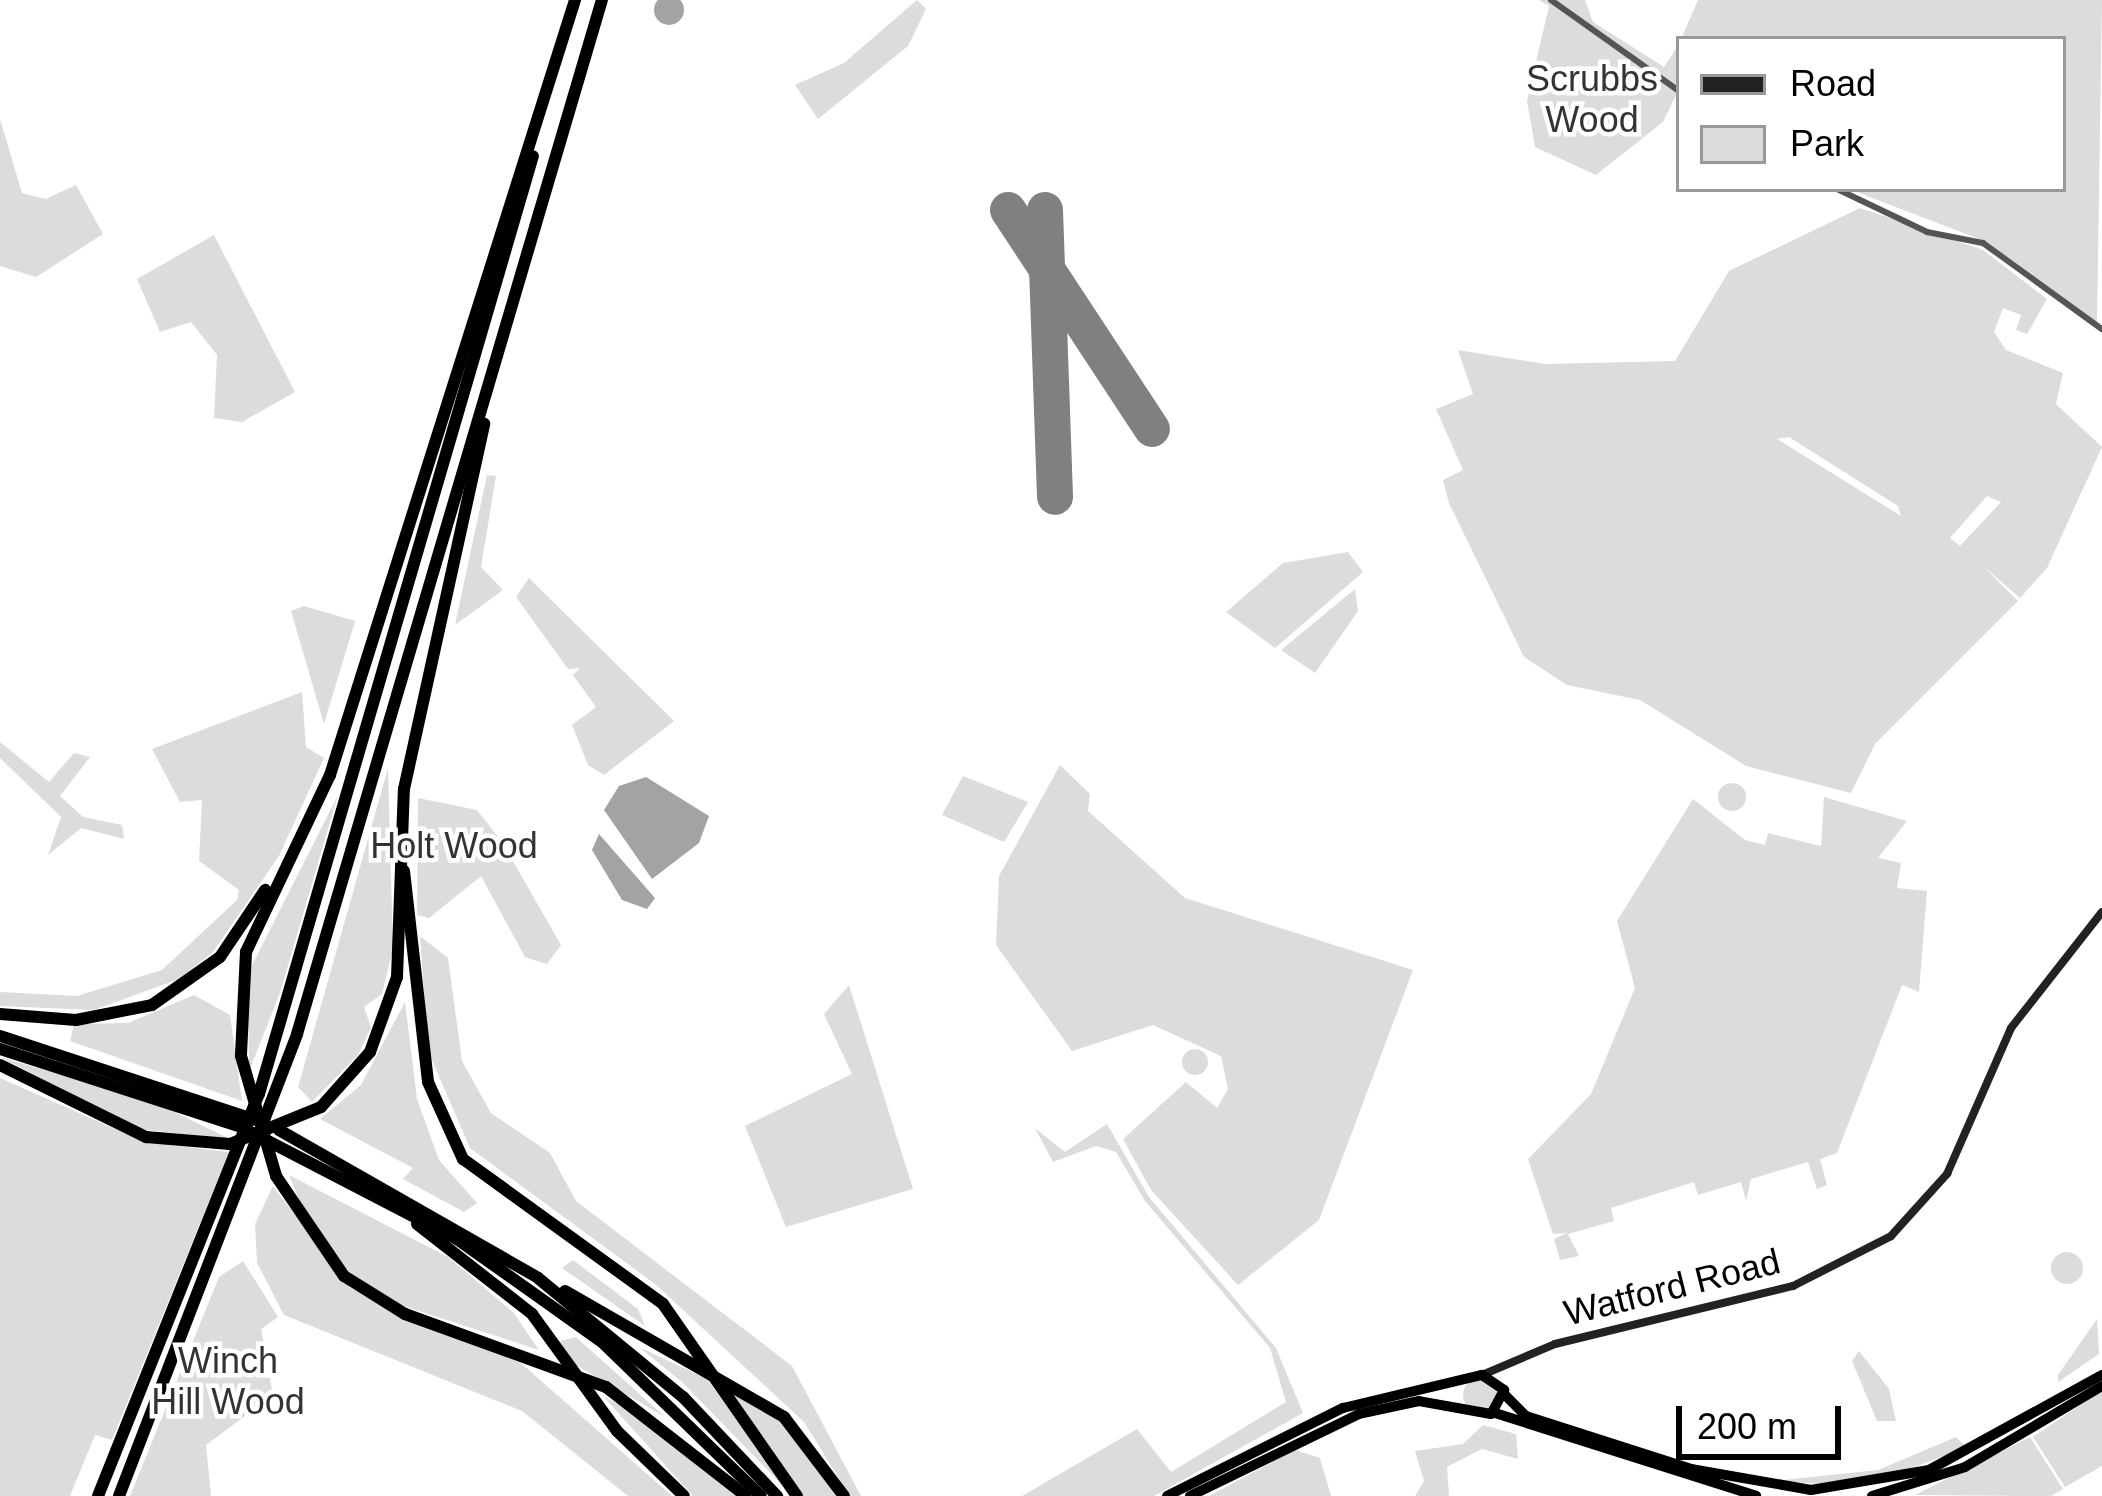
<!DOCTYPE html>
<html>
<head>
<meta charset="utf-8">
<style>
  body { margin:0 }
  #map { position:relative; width:2102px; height:1496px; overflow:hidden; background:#fff; font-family:Helvetica,sans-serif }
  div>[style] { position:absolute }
  .green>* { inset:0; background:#dcdcdc }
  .round { border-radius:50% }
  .water>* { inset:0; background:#a3a3a3 }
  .runway>* { height:36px; margin:-18px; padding:0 18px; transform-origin:18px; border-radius:18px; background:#808080 }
  .tertiary>* { height:6px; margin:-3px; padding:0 3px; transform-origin:3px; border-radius:3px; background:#555 }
  .secondary>* { height:8px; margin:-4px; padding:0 4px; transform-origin:4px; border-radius:4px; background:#222 }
  .trunk>* { height:10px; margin:-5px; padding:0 5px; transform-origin:5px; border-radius:5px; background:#000 }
  .motorway>* { height:12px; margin:-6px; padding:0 6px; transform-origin:6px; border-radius:6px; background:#000 }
  span { translate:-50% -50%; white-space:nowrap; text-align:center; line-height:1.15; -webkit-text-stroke:9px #fff; paint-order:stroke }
  .park-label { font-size:36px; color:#333 }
  .street-label { font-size:36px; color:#000 }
  .legend { position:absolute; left:1676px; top:36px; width:390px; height:156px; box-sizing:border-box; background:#fff; border:3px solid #999; margin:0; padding:15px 21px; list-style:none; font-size:36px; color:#000 }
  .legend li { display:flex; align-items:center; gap:24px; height:60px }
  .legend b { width:60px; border:3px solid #999 }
  .scale { position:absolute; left:1676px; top:1406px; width:165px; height:54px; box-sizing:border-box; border:6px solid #000; border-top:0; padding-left:15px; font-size:36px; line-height:42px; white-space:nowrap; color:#000; -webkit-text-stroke:9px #fff; paint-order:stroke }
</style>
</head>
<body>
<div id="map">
  <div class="green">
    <div style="clip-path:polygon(917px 0,926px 9px,908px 46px,818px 119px,795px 85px,844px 63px)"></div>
    <div style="clip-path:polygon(1539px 0,1585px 0,1593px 22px,1664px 67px,1679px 44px,1679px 89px,1663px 122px,1596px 175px,1535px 147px,1527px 101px,1549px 6px)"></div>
    <div style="clip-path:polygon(1698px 0,2102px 0,2097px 323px,1987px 242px,1849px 189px,2063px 189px,2063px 39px,1681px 39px)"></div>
    <div style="clip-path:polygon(0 119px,22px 193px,46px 199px,76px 185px,103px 234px,36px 277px,0 266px)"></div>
    <div style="clip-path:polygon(evenodd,1860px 208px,1983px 250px,2047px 299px,2027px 334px,2016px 330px,2021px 315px,2003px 308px,1994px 332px,2006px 350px,2063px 373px,2056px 404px,2102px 447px,2047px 568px,2020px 598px,1983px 566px,2018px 601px,1875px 744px,1851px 793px,1746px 766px,1640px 700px,1567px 685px,1524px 657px,1449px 503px,1443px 480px,1463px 470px,1436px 409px,1473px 394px,1458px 350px,1545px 364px,1675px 361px,1729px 271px,1860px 208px,1789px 437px,1898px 506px,1901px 516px,1777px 439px,1789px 437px,1860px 208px,1987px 496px,2001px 502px,1960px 546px,1950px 538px,1987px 496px)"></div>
    <div style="clip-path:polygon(214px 235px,295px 392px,242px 422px,214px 418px,217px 355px,191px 322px,160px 332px,137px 279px)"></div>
    <div style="clip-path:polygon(487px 475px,496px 476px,481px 567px,503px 590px,455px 625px)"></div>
    <div style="clip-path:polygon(1348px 552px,1363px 572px,1275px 648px,1226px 612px,1283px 563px)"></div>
    <div style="clip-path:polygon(529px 578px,674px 721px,604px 775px,588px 765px,572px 725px,596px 707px,573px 675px,580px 668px,568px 669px,516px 597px)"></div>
    <div style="clip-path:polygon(1355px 589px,1358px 611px,1315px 673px,1281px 650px)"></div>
    <div style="clip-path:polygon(304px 606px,355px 621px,324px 724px,291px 611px)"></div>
    <div style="clip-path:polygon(302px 692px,306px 747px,324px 758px,279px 856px,213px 952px,179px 979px,94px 1010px,0 1006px,0 992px,77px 996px,162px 970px,237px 900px,239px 890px,199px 861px,202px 800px,180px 802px,152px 749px)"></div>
    <div style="clip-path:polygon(0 742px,49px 782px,74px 753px,90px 757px,60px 796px,83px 817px,122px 825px,124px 839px,81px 828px,48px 855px,61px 817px,0 758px)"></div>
    <div style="clip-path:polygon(1060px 765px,1090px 794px,1088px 811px,1185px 898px,1413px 970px,1319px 1220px,1238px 1285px,1151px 1190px,1123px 1139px,1186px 1082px,1217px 1108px,1228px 1089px,1221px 1056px,1153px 1025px,1072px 1051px,996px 945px,999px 876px)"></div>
    <div style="clip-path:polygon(388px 768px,393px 949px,382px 994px,364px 1007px,371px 1028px,358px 1055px,312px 1102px,298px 1087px)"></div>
    <div style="clip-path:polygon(963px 776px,1028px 802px,1004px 842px,942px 815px)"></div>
    <div class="round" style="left:1718px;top:783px;width:28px;height:28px"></div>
    <div style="clip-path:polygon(338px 795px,280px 993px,249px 1071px,248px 973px)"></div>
    <div style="clip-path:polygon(1824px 797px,1907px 821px,1878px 858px,1901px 863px,1897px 888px,1927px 891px,1919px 992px,1902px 985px,1837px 1153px,1820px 1159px,1827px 1185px,1817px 1189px,1808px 1162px,1751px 1179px,1746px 1201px,1741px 1182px,1698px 1195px,1694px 1182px,1611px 1208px,1614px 1221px,1568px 1234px,1579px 1256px,1560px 1260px,1554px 1239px,1567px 1233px,1553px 1234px,1528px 1159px,1591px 1094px,1635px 988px,1617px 921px,1693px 799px,1745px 840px,1765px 845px,1768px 833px,1821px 846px)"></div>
    <div style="clip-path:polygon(418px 798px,477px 810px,502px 842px,561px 945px,547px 964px,525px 957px,481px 876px,429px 918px,417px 915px)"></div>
    <div style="clip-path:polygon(420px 936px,448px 958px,462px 1061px,491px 1113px,550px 1153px,576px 1201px,792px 1366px,861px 1496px,850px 1496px,804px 1422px,655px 1284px,470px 1148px,428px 1051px)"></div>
    <div style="clip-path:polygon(849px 985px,913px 1189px,786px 1227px,745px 1126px,852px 1074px,824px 1014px)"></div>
    <div style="clip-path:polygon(194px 995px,230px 1015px,242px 1101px,70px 1041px,74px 1024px,128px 1023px)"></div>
    <div style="clip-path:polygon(405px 1002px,417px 1099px,439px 1160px,477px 1203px,464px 1212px,403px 1179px,413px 1168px,320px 1119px,361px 1085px)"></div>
    <div class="round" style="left:1182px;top:1049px;width:26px;height:26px"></div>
    <div style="clip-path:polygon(0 1057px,154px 1102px,230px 1139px,139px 1129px)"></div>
    <div style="clip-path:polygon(0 1078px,144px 1142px,229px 1152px,112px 1440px,95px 1435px,70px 1496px,0 1496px)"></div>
    <div style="clip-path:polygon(1107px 1124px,1149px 1197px,1276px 1348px,1303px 1413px,1154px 1496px,1022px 1496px,1137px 1429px,1171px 1472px,1286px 1402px,1270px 1348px,1145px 1201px,1116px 1152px,1096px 1146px,1053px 1162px,1035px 1128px,1065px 1152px)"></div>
    <div style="clip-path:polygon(289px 1175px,448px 1257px,513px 1312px,539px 1350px,391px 1302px,351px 1274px,311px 1230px)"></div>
    <div style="clip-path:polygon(273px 1186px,350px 1288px,522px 1364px,672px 1496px,628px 1496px,522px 1411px,284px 1315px,257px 1263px,255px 1224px)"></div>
    <div class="round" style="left:2051px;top:1252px;width:32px;height:32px"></div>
    <div style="clip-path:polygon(573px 1260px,638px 1309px,645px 1326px,562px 1268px)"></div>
    <div style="clip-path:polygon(243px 1261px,278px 1317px,261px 1329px,273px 1395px,206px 1445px,211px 1496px,130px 1496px,219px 1277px)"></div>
    <div style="clip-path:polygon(2097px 1319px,2099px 1354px,2058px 1382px,2058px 1375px)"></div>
    <div style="clip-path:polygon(576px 1337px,665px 1417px,571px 1362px,560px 1341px)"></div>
    <div style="clip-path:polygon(639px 1347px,707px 1379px,789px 1492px,682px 1382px)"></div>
    <div style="clip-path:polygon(1859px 1351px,1889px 1389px,1896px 1421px,1877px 1421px,1852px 1361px)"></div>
    <div class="round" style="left:1463px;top:1378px;width:34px;height:34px"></div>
    <div style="clip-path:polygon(727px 1384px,780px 1418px,837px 1496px,800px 1496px)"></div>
    <div style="clip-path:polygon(2102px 1390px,2102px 1466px,2065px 1487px,2033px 1437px)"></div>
    <div style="clip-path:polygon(603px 1396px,635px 1413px,738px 1496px,693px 1496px)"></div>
    <div style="clip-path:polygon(1483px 1425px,1516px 1434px,1518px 1459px,1482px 1449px,1447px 1467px,1449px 1496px,1415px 1496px,1424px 1481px,1415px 1451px,1463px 1444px)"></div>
    <div style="clip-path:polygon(1956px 1437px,1966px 1447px,1897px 1474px,1821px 1484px,1772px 1481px,1878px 1470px)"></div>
    <div style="clip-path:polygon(2030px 1437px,2063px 1489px,2051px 1496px,1915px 1495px)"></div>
    <div style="clip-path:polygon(1295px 1450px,1320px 1458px,1331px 1496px,1209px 1496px)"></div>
  </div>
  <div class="water">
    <div class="round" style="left:654px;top:-5px;width:30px;height:30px"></div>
    <div style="clip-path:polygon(646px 777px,709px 816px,699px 843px,652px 879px,604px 810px,619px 786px)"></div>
    <div style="clip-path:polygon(599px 834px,655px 898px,647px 909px,622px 900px,592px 850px)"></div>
  </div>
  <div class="runway">
    <div style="left:1008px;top:210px;width:262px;rotate:56.7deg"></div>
    <div style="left:1045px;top:210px;width:287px;rotate:88deg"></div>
  </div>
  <div class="tertiary">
    <div style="left:1551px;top:0;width:157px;rotate:35.4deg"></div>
    <div style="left:1837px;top:189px;width:100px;rotate:25.5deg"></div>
    <div style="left:1927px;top:232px;width:57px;rotate:11.1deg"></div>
    <div style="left:1983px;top:243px;width:147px;rotate:35.9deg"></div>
  </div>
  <div class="secondary">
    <div style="left:1482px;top:1375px;width:79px;rotate:-23deg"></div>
    <div style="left:1555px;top:1344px;width:245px;rotate:-13.7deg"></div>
    <div style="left:1793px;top:1286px;width:110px;rotate:-27deg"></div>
    <div style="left:1891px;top:1236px;width:84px;rotate:-47.9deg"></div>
    <div style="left:1947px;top:1174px;width:159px;rotate:-66.3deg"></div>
    <div style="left:2011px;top:1028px;width:147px;rotate:-51.9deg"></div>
  </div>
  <div class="trunk">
    <div style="left:1505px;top:1395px;width:30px;rotate:45deg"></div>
    <div style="left:1526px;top:1416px;width:173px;rotate:17.8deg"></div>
    <div style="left:1691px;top:1469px;width:122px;rotate:9.9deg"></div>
    <div style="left:1811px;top:1490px;width:120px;rotate:-9.6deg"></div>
    <div style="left:1929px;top:1470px;width:197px;rotate:-28.8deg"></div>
    <div style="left:1495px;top:1413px;width:274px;rotate:17.6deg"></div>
    <div style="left:1167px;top:1496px;width:197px;rotate:-26.6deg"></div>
    <div style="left:1343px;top:1408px;width:143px;rotate:-13.4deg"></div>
    <div style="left:1482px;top:1375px;width:27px;rotate:34deg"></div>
    <div style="left:1504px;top:1390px;width:27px;rotate:118deg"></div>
    <div style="left:1491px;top:1414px;width:73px;rotate:-169.8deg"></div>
    <div style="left:1419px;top:1401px;width:61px;rotate:167.8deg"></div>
    <div style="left:1359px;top:1414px;width:188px;rotate:154.1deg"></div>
    <div style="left:1872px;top:1496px;width:97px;rotate:-17.3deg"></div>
    <div style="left:1965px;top:1467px;width:159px;rotate:-30.6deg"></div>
  </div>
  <div class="motorway">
    <div style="left:575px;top:0;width:813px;rotate:107.54deg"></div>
    <div style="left:330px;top:775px;width:196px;rotate:115.4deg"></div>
    <div style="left:246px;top:952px;width:104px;rotate:92.8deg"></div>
    <div style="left:241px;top:1056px;width:125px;rotate:73.7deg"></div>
    <div style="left:276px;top:1176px;width:121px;rotate:55.8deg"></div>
    <div style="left:344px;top:1276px;width:72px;rotate:31.9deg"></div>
    <div style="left:405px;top:1314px;width:214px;rotate:20deg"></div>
    <div style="left:606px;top:1387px;width:177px;rotate:37.9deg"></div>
    <div style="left:404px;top:871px;width:212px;rotate:83.5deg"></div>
    <div style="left:428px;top:1082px;width:85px;rotate:65.6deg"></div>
    <div style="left:463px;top:1159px;width:247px;rotate:35.9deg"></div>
    <div style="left:663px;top:1304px;width:234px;rotate:55.1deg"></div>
    <div style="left:0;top:1014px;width:76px;rotate:4.5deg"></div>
    <div style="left:76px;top:1020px;width:77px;rotate:-11.2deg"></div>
    <div style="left:152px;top:1005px;width:83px;rotate:-35.2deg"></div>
    <div style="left:220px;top:957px;width:81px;rotate:-56.1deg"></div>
    <div style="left:0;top:1036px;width:268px;rotate:18.2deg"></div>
    <div style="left:0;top:1049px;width:253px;rotate:17.9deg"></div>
    <div style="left:241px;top:1127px;width:243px;rotate:27.4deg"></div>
    <div style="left:457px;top:1239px;width:178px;rotate:35.4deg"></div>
    <div style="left:602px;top:1342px;width:221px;rotate:44.1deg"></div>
    <div style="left:0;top:1065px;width:163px;rotate:26.3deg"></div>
    <div style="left:146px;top:1137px;width:84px;rotate:4.8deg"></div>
    <div style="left:230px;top:1144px;width:98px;rotate:-22.1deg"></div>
    <div style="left:321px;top:1107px;width:74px;rotate:-48.3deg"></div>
    <div style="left:370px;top:1052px;width:80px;rotate:-70.2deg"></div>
    <div style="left:397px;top:977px;width:188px;rotate:-87.9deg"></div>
    <div style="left:404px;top:789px;width:374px;rotate:-77.6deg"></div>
    <div style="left:279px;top:1130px;width:298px;rotate:29.7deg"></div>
    <div style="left:538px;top:1278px;width:188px;rotate:39.4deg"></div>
    <div style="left:683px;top:1397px;width:137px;rotate:46.5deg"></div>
    <div style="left:417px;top:1224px;width:146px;rotate:38deg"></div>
    <div style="left:532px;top:1314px;width:145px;rotate:54deg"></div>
    <div style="left:617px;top:1431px;width:93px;rotate:44.1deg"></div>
    <div style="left:565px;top:1291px;width:253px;rotate:29.9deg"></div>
    <div style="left:784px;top:1417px;width:99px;rotate:52.8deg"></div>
    <div style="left:98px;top:1496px;width:433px;rotate:-68.2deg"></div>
    <div style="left:259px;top:1094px;width:977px;rotate:-73.72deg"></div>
    <div style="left:119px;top:1496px;width:495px;rotate:-68.9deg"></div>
    <div style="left:297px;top:1034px;width:1078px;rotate:-73.57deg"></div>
  </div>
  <div class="park-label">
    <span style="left:1592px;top:99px">Scrubbs<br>Wood</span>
    <span style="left:454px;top:846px">Holt Wood</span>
    <span style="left:228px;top:1381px">Winch<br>Hill Wood</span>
  </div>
  <div class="street-label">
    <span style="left:1672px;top:1287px;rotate:-14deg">Watford Road</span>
  </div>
  <ul class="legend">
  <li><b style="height:15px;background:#222"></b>Road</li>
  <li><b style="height:33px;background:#dcdcdc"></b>Park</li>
  </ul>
  <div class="scale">200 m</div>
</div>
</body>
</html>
